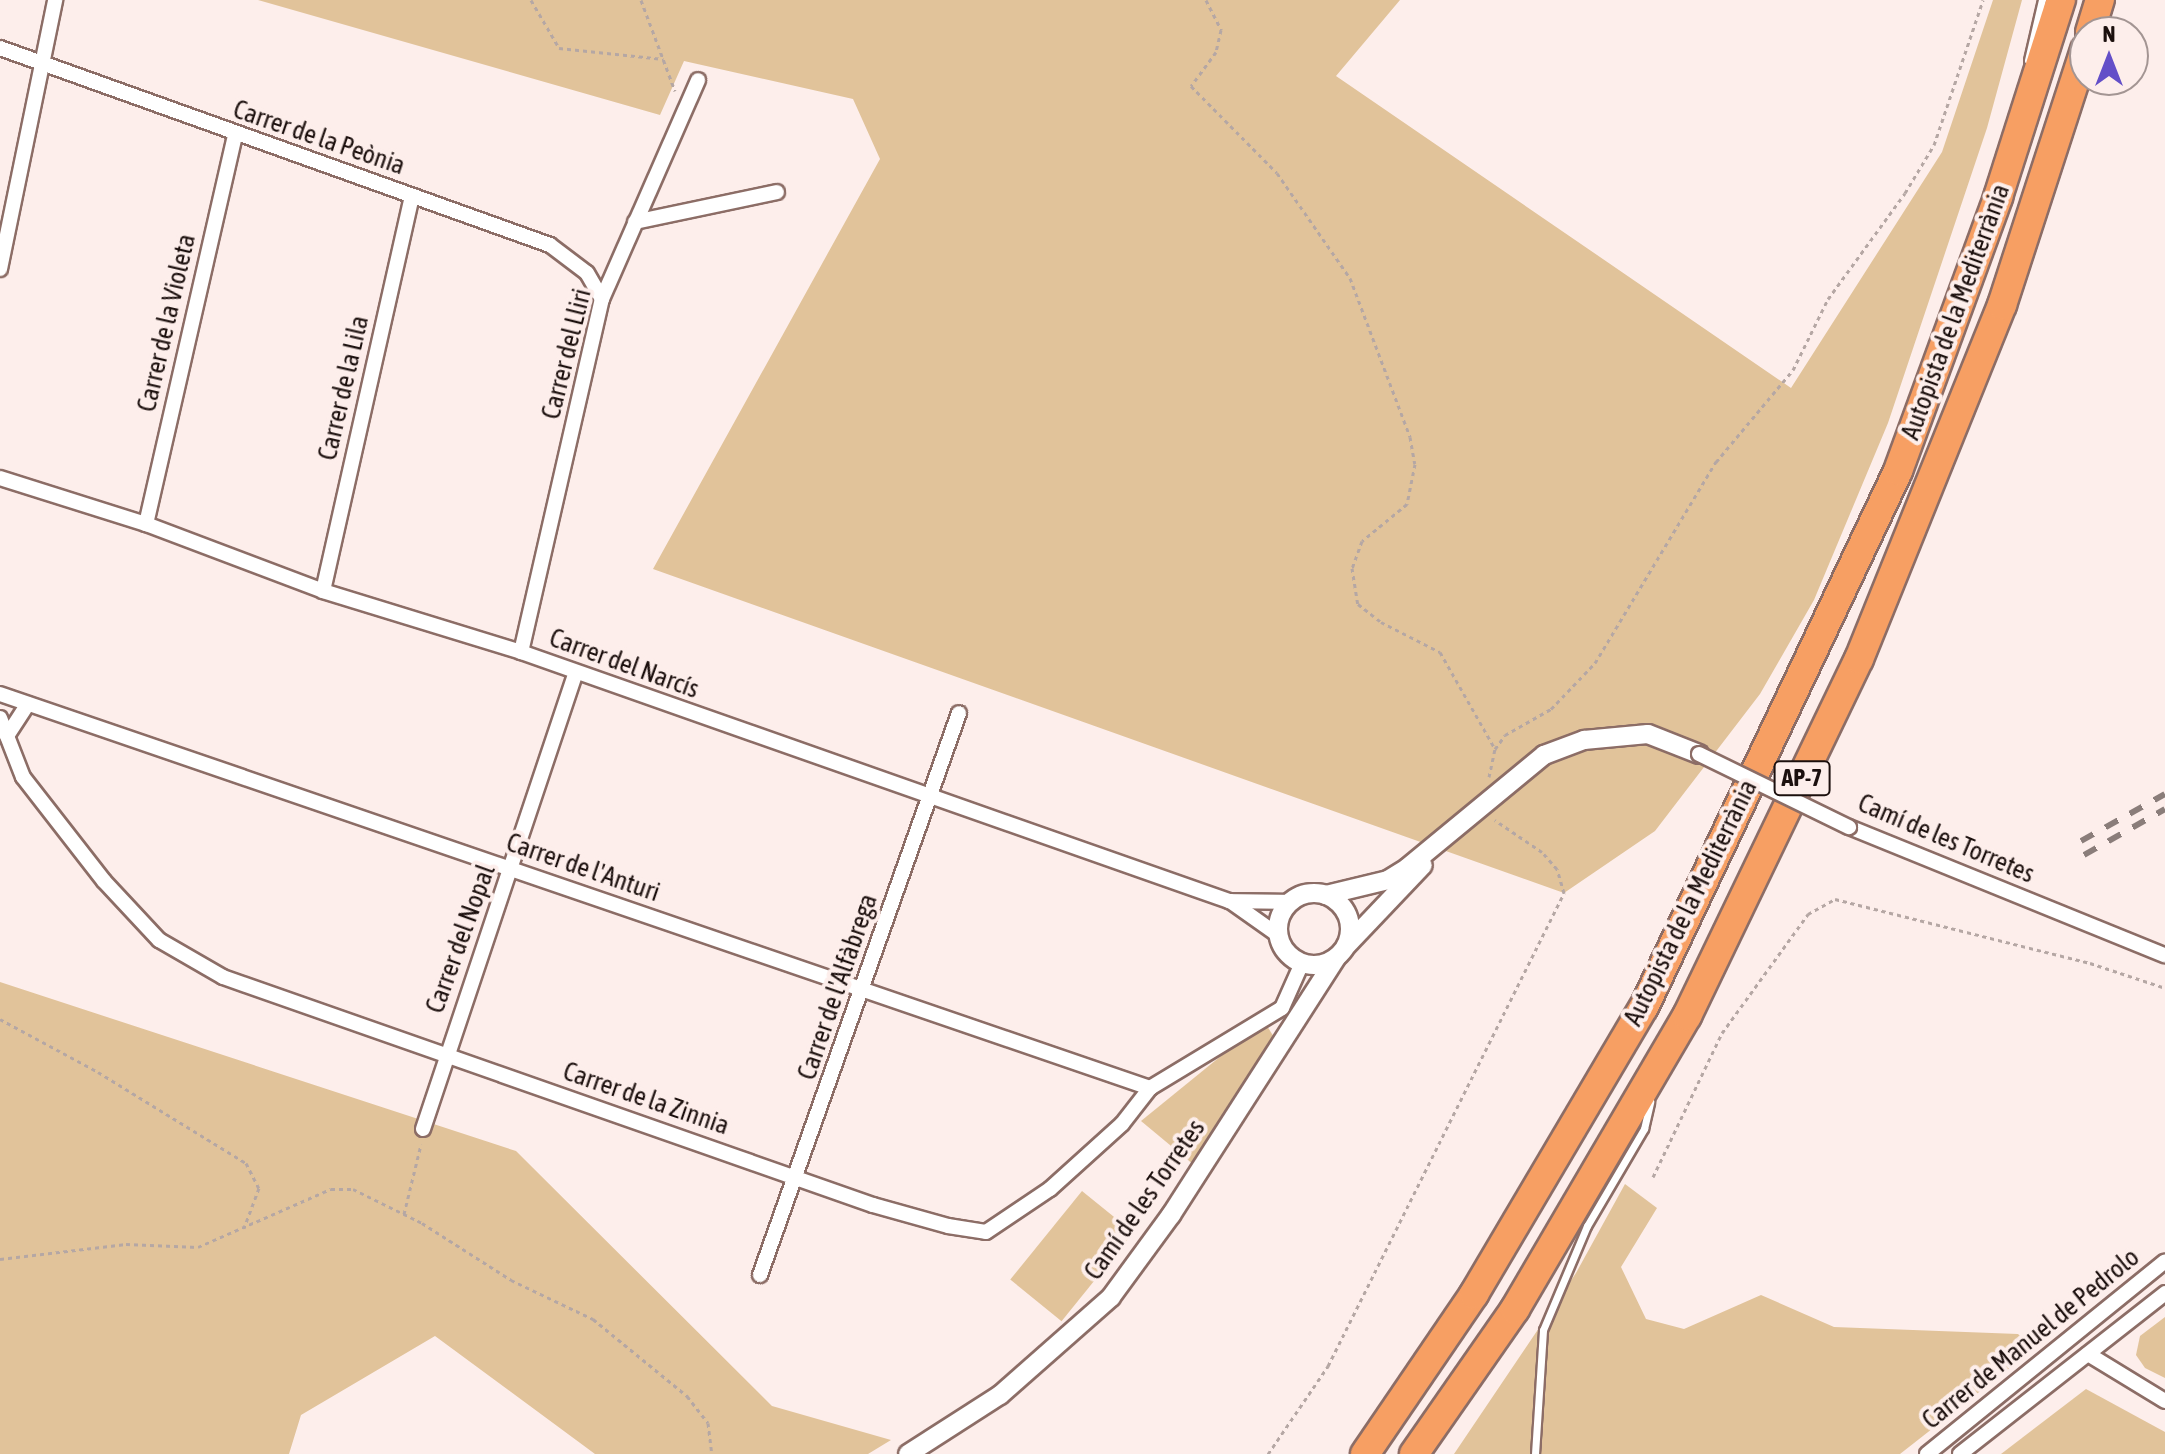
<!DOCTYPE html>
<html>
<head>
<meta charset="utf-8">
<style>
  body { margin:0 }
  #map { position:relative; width:2165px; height:1454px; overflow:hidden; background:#fdeeeb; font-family:"Asap Condensed",sans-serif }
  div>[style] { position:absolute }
  .green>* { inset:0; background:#e1c39a; transform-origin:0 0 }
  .path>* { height:3px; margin-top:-1.5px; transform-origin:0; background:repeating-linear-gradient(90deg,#b5a7a4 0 4px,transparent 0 8px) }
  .roads { filter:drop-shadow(2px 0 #8c6d66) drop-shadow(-2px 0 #8c6d66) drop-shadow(0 2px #8c6d66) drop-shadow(0 -2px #8c6d66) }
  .service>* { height:7px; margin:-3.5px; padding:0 3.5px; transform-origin:3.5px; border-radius:3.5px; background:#fff }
  .minor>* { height:14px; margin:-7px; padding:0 7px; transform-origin:7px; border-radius:7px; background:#fff }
  .tertiary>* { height:18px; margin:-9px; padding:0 9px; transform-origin:9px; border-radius:9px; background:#fff }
  .tertiary>.ring { margin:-9px; padding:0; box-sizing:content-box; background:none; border:18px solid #fff; border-radius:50% }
  .motorway>* { height:28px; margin:-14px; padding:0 14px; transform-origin:14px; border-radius:14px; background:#f79f63 }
  .rail>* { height:6px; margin-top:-3px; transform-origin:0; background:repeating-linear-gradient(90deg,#8a7d7a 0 14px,transparent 0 28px) }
  .bridges { filter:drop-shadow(2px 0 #8c6d66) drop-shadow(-2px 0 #8c6d66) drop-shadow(0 2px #8c6d66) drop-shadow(0 -2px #8c6d66) }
  .minor-bridge>* { height:14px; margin:-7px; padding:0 7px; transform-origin:7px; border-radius:7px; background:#fff }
  span { translate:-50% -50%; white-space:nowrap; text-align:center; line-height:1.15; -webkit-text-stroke:8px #fdeeeb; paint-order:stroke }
  .shield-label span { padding:2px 6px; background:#fdeeeb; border:2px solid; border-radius:6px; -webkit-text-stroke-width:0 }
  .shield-label { font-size:24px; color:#1c100e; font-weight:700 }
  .street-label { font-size:26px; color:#1c100e }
  .north { position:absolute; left:2069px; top:16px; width:80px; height:80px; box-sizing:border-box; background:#fdeeeb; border:2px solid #a39593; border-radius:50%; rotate:0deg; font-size:22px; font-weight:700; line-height:32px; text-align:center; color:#1c100e }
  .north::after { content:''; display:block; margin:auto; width:28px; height:36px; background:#634fc8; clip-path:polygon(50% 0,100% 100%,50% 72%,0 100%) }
</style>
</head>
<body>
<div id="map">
  <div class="green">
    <div style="clip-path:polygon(258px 0,1400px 0,1336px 76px,1791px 388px,1942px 152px,1993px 0,2022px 0,1987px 128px,1888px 423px,1814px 600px,1760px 694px,1655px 831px,1564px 893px,653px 569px,880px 159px,853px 99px,684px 61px,660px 115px)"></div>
    <div style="clip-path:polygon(0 982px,516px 1151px,772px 1406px,891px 1440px,868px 1454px,595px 1454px,435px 1336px,301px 1415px,289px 1454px,0 1454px)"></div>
    <div style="clip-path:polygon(1264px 1021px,1280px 1047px,1194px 1165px,1141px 1121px)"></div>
    <div style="clip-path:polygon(1625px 1184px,1657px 1208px,1621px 1267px,1646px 1319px,1684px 1329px,1761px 1295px,1834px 1327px,2018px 1334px,2034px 1349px,1900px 1454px,1454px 1454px,1576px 1273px)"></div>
    <div style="left:1082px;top:1191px;width:66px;height:114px;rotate:39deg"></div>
    <div style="clip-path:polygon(2165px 1317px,2165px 1378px,2145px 1368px,2136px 1355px,2140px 1336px)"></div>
    <div style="clip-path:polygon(2086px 1389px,2165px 1432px,2165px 1454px,2001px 1454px)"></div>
  </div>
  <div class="path">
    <div style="left:531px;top:0;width:56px;rotate:59.7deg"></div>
    <div style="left:559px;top:48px;width:105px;rotate:6deg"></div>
    <div style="left:641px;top:0;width:97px;rotate:69.5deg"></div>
    <div style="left:1206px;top:0;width:34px;rotate:63deg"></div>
    <div style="left:1221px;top:30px;width:23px;rotate:103deg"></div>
    <div style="left:1216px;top:52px;width:42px;rotate:126.3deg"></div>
    <div style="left:1191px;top:86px;width:122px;rotate:45.3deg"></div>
    <div style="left:1277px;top:173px;width:128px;rotate:55.2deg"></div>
    <div style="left:1350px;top:278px;width:170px;rotate:69.3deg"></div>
    <div style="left:1410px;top:437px;width:27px;rotate:80deg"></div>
    <div style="left:1415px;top:464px;width:41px;rotate:101.3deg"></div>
    <div style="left:1407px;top:504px;width:58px;rotate:140.6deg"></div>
    <div style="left:1362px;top:541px;width:29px;rotate:110deg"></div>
    <div style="left:1352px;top:568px;width:36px;rotate:81deg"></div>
    <div style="left:1358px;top:604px;width:29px;rotate:38deg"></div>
    <div style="left:1381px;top:622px;width:66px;rotate:27deg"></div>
    <div style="left:1440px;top:652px;width:112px;rotate:60.4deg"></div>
    <div style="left:1489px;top:777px;width:29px;rotate:-78deg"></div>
    <div style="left:1495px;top:749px;width:17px;rotate:-54deg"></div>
    <div style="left:1505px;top:735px;width:53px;rotate:-29.5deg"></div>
    <div style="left:1551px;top:709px;width:64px;rotate:-46.3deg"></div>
    <div style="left:1595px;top:663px;width:235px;rotate:-59deg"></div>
    <div style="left:1716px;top:462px;width:120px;rotate:-50.1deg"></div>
    <div style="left:1793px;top:370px;width:79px;rotate:-63.8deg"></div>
    <div style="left:1828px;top:299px;width:131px;rotate:-54deg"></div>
    <div style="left:1905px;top:193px;width:56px;rotate:-58.9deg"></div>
    <div style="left:1934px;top:145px;width:153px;rotate:-71.3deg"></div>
    <div style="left:0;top:1019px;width:111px;rotate:28.4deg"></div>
    <div style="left:98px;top:1072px;width:174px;rotate:31.6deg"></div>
    <div style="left:246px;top:1163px;width:28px;rotate:63deg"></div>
    <div style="left:259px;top:1188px;width:43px;rotate:110.6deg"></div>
    <div style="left:1653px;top:1177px;width:160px;rotate:-64.4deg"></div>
    <div style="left:1722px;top:1033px;width:147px;rotate:-54.1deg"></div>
    <div style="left:1808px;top:914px;width:31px;rotate:-29deg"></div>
    <div style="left:1835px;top:899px;width:263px;rotate:14.1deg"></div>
    <div style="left:2090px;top:963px;width:79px;rotate:18.4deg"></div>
    <div style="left:404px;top:1214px;width:72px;rotate:-76.3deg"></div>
    <div style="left:0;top:1259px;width:127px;rotate:-6.8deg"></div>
    <div style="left:126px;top:1244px;width:72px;rotate:2.4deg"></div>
    <div style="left:198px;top:1247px;width:145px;rotate:-23.6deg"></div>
    <div style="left:331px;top:1189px;width:22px"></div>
    <div style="left:353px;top:1189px;width:77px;rotate:26.2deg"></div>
    <div style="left:422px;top:1223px;width:106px;rotate:32.6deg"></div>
    <div style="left:511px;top:1280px;width:91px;rotate:25.4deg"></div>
    <div style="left:593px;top:1319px;width:122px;rotate:39.3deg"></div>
    <div style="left:687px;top:1396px;width:34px;rotate:52deg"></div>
    <div style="left:708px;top:1423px;width:31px;rotate:83deg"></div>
    <div style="left:1268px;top:1454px;width:107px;rotate:-55.7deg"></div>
    <div style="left:1328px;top:1366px;width:529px;rotate:-63.48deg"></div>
    <div style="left:1564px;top:893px;width:25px;rotate:-106deg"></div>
    <div style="left:1557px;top:869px;width:23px;rotate:-131deg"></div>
    <div style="left:1542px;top:852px;width:57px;rotate:-145.8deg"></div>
  </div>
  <div class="roads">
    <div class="service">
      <div style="left:2028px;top:60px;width:62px;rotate:-76.9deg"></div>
      <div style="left:1535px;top:1454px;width:124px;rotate:-86.3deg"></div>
      <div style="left:1543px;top:1330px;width:113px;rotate:-67.1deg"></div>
      <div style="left:1587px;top:1226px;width:113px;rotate:-59.6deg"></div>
      <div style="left:1644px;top:1129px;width:28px;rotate:-77deg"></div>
    </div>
    <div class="minor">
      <div style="left:0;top:48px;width:584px;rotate:19.71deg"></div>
      <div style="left:550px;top:245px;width:46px;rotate:37.1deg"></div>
      <div style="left:587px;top:273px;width:30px;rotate:60deg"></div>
      <div style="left:635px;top:222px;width:145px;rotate:-11.9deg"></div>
      <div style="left:0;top:269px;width:275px;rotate:-78.4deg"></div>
      <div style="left:0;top:478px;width:153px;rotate:17.5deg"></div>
      <div style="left:146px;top:524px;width:189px;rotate:20.7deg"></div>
      <div style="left:323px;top:591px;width:207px;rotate:17.1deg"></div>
      <div style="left:521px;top:652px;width:751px;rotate:19.38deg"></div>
      <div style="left:1229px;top:901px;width:62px;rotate:0.9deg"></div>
      <div style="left:146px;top:524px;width:400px;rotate:-77.1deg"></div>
      <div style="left:323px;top:591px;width:405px;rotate:-77.3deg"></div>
      <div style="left:521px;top:652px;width:362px;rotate:-77.1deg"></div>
      <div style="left:602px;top:299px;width:239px;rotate:-66.3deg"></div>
      <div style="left:0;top:694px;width:1216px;rotate:18.91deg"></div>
      <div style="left:0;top:718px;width:63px;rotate:68.7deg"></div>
      <div style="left:23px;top:777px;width:132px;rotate:52.1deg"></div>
      <div style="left:104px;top:881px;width:81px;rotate:47deg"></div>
      <div style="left:159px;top:940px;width:74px;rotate:30deg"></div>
      <div style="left:223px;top:977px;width:689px;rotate:19.33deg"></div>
      <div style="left:873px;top:1205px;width:78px;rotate:15.6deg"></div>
      <div style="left:948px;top:1226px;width:38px;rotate:9deg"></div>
      <div style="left:986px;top:1232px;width:77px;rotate:-33.9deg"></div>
      <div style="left:1050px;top:1189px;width:97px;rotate:-42.1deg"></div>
      <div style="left:1122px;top:1124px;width:46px;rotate:-52.1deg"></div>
      <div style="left:1150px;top:1088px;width:154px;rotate:-31.2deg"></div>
      <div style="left:1282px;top:1008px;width:49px;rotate:-66deg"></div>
      <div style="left:7px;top:736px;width:38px;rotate:-57deg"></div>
      <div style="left:1849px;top:827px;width:341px;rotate:22.1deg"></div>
      <div style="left:1230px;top:901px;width:59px;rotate:35.3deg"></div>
      <div style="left:423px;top:1129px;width:479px;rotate:-71.5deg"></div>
      <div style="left:760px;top:1275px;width:596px;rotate:-70.5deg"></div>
      <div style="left:2088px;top:1354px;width:90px;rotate:31.4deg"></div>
      <div style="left:1927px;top:1454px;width:306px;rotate:-39deg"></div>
      <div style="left:1960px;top:1454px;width:261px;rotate:-38.1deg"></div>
    </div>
    <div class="tertiary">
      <div class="ring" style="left:1278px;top:893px;width:54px;height:54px"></div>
      <div style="left:1326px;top:895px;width:64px;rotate:-13.6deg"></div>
      <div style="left:1388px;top:880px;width:22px;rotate:-32deg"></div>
      <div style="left:1407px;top:868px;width:178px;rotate:-39.5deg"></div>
      <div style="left:1544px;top:755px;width:43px;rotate:-20.6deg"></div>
      <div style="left:1584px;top:740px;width:64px;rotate:-5.4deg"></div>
      <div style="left:1648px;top:734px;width:55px;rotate:21.4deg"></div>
      <div style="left:1347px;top:945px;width:110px;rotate:-46.5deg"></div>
      <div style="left:908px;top:1454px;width:109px;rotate:-32.7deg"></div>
      <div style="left:1000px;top:1395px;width:148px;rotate:-41.4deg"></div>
      <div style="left:1111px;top:1297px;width:102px;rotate:-53.8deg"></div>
      <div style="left:1171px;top:1215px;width:305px;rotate:-57.3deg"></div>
    </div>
    <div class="motorway">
      <div style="left:2090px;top:32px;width:34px;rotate:-73deg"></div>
      <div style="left:1365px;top:1454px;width:194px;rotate:-55.7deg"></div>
      <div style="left:1474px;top:1294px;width:334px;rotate:-59.4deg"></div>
      <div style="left:1644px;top:1007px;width:593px;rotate:-64.64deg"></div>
      <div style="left:1898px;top:471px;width:292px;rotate:-69.9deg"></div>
      <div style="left:1998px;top:197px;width:207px;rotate:-72.3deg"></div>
      <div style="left:1414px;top:1454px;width:177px;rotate:-55.1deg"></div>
      <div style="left:1515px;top:1309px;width:340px;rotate:-59.6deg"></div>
      <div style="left:1687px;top:1016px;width:396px;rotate:-64.3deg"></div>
      <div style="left:1859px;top:659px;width:382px;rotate:-68deg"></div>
      <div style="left:2002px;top:305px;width:268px;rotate:-72deg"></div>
    </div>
  </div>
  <div class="rail">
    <div style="left:2081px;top:841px;width:96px;rotate:-29.2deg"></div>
    <div style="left:2084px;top:855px;width:93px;rotate:-29.6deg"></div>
  </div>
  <div class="bridges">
    <div class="minor-bridge">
      <div style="left:1699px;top:754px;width:167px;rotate:26deg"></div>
    </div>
  </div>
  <div class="shield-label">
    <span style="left:1802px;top:778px">AP-7</span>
  </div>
  <div class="street-label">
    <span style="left:319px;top:138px;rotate:19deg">Carrer de la Peònia</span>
    <span style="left:1956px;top:312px;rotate:-70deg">Autopista de la Mediterrània</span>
    <span style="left:167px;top:323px;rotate:-77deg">Carrer de la Violeta</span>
    <span style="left:567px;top:354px;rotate:-76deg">Carrer del Lliri</span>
    <span style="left:344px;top:388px;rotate:-77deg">Carrer de la Lila</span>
    <span style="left:624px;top:664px;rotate:20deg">Carrer del Narcís</span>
    <span style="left:1946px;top:839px;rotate:23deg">Camí de les Torretes</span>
    <span style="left:583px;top:868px;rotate:19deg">Carrer de l'Anturi</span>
    <span style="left:1691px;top:903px;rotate:-64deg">Autopista de la Mediterrània</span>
    <span style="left:461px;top:939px;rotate:-70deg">Carrer del Nopal</span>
    <span style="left:838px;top:987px;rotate:-71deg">Carrer de l'Alfàbrega</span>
    <span style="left:646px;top:1099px;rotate:19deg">Carrer de la Zinnia</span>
    <span style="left:1145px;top:1200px;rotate:-55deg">Camí de les Torretes</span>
    <span style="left:2031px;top:1339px;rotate:-39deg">Carrer de Manuel de Pedrolo</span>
  </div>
  <div class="north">N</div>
</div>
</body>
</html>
